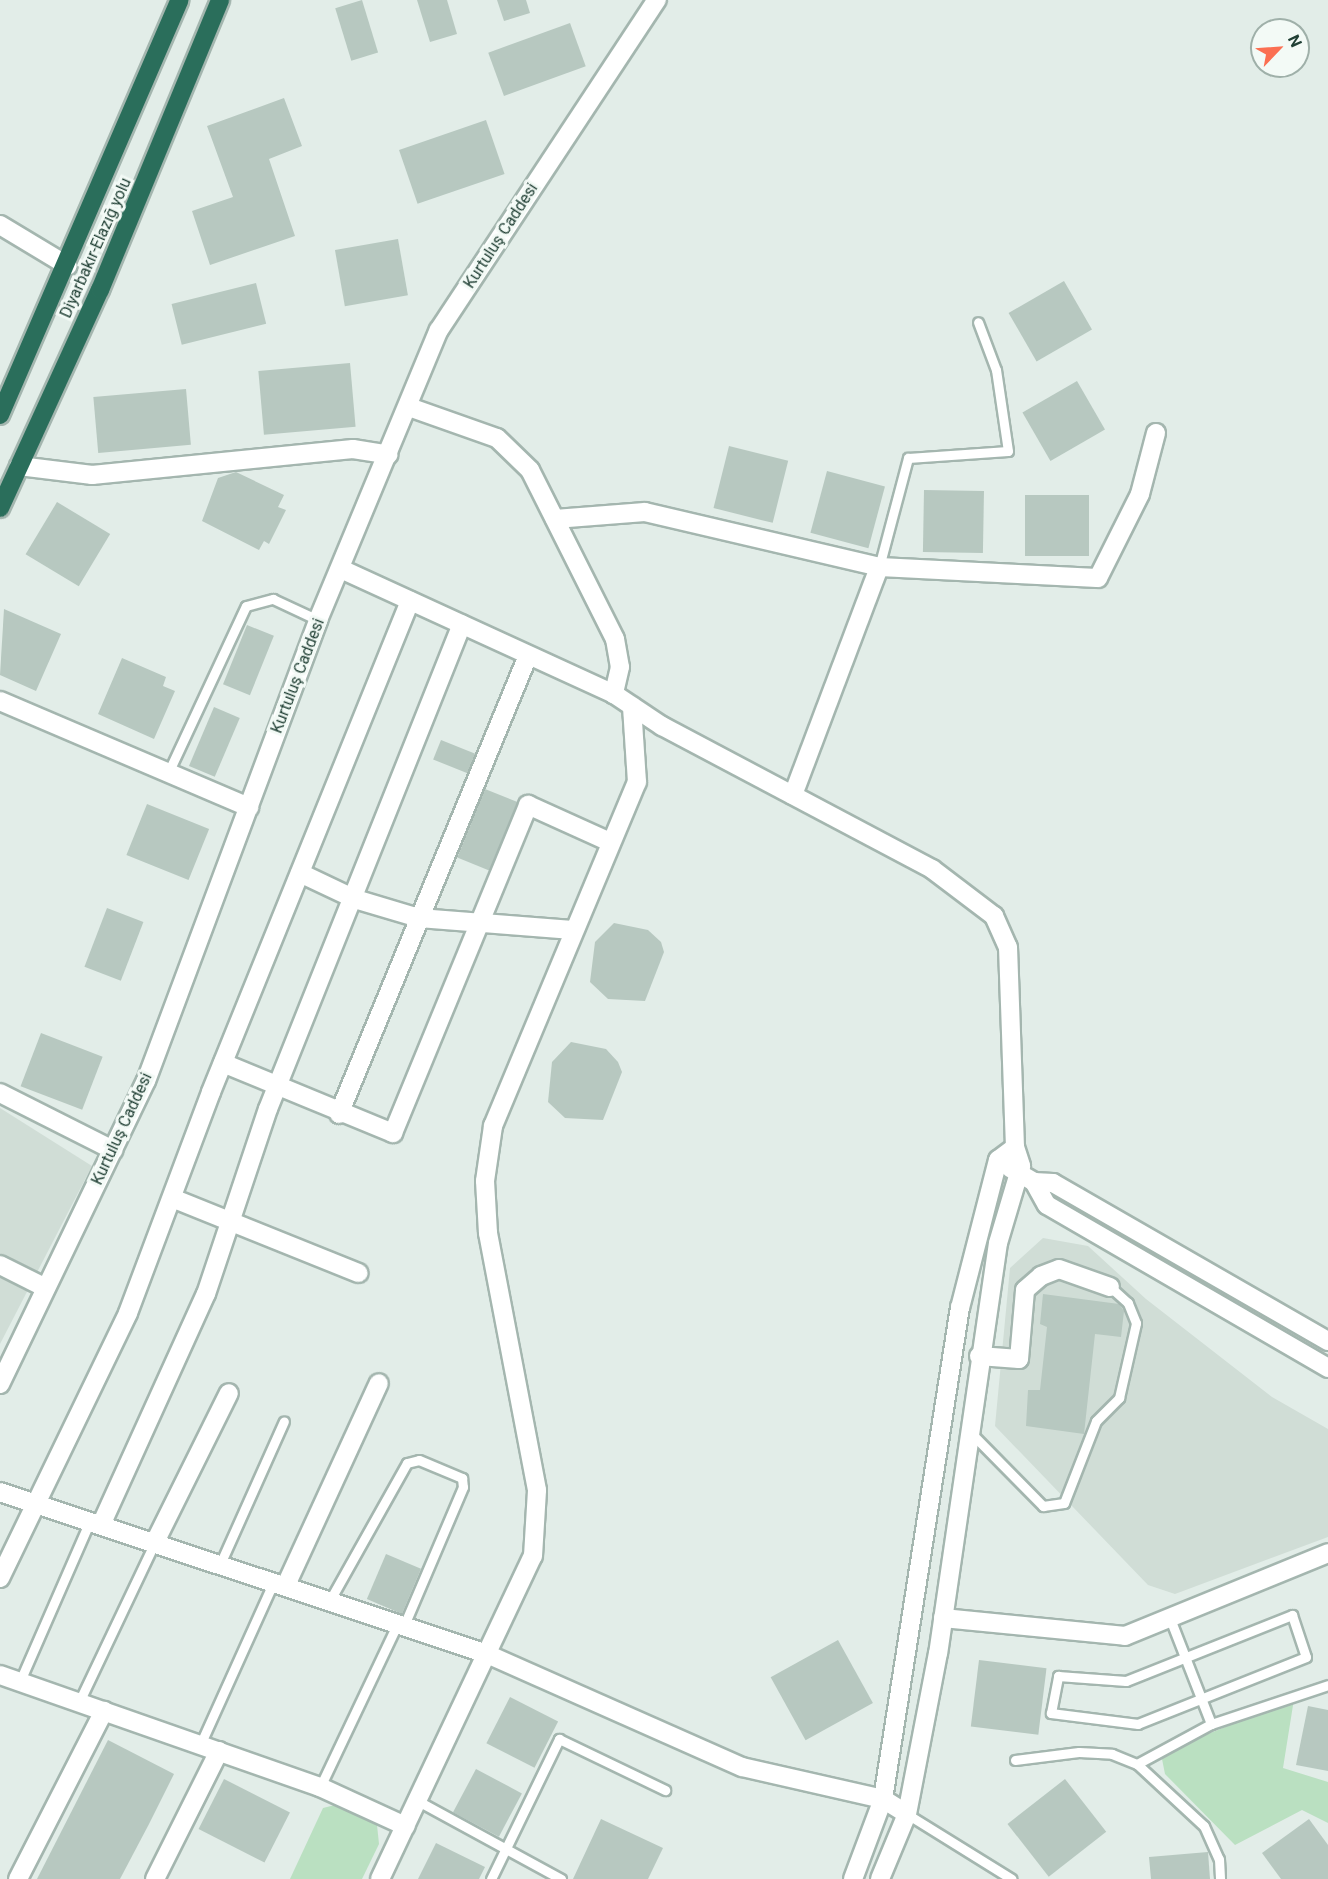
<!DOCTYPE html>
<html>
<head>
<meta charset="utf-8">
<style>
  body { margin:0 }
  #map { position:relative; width:1328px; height:1879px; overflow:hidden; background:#e2ede8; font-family:Roboto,sans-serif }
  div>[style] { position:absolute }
  .built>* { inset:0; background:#d0ddd6 }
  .green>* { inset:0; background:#bae0c1 }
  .building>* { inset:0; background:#b7c8c0; transform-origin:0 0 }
  .roads { filter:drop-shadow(2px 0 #a4b6af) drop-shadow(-2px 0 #a4b6af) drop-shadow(0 2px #a4b6af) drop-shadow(0 -2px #a4b6af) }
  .lane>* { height:9px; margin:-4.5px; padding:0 4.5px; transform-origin:4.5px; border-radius:4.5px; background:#fff }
  .street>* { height:18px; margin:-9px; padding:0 9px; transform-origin:9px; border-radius:9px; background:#fff }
  .secondary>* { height:18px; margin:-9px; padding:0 9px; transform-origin:9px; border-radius:9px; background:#fff }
  .highway>* { height:18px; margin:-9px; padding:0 9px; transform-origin:9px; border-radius:9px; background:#2a6e5b }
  span { translate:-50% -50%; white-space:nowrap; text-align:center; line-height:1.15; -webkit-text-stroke:6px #f3faf6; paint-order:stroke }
  .street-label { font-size:16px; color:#214035 }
  .north { position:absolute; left:1250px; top:18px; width:60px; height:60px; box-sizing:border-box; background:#f3faf6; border:2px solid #9fb0a9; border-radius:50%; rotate:65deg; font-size:16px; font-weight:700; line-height:24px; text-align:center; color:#214035 }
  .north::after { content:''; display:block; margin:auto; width:21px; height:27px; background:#fb6f52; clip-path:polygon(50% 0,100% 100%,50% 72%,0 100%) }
</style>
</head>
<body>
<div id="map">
  <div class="built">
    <div style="clip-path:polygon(0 1108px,92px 1166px,0 1344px)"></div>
    <div style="clip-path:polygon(1043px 1238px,1088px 1246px,1146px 1299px,1272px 1397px,1328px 1429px,1328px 1537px,1175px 1594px,1148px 1585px,995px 1426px,1010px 1268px)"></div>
  </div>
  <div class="green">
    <div style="clip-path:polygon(1294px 1699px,1283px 1768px,1328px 1782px,1328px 1823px,1302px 1810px,1235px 1845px,1165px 1774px,1162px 1759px,1171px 1749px)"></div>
    <div style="clip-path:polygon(335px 1805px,377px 1825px,379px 1844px,362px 1879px,290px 1879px,323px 1808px)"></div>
  </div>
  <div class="building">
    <div style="left:362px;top:0;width:55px;height:28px;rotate:73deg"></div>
    <div style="clip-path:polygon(417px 0,447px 0,457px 34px,430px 42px)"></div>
    <div style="clip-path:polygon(497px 0,526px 0,530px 13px,504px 21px)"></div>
    <div style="left:570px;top:23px;width:46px;height:87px;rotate:70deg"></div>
    <div style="clip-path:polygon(284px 98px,302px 146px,269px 159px,295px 236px,210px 265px,192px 211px,233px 197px,207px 126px)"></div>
    <div style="left:486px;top:120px;width:57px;height:92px;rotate:71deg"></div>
    <div style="left:398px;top:239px;width:57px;height:64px;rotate:80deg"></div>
    <div style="left:1064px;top:281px;width:56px;height:64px;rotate:60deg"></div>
    <div style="left:256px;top:283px;width:42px;height:87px;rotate:76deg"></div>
    <div style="left:350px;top:363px;width:64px;height:92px;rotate:85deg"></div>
    <div style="left:1077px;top:381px;width:56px;height:63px;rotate:60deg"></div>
    <div style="left:186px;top:389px;width:56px;height:93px;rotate:85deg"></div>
    <div style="left:729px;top:446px;width:61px;height:64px;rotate:14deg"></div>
    <div style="left:827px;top:471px;width:60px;height:64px;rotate:15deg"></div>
    <div style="clip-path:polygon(236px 472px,284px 495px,278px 507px,286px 510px,269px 544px,264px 541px,259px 550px,202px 521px,218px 478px)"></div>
    <div style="left:924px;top:490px;width:60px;height:62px;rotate:1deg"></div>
    <div style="left:1025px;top:495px;width:64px;height:61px"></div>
    <div style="left:57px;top:502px;width:62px;height:61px;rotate:31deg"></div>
    <div style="clip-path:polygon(4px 609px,61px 634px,36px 691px,0 675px)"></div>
    <div style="left:247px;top:625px;width:29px;height:64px;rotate:22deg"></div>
    <div style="clip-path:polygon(122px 658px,166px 677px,163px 686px,175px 691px,154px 739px,98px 714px)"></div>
    <div style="left:214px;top:707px;width:28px;height:64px;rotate:23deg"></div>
    <div style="left:441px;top:740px;width:37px;height:21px;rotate:22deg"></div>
    <div style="left:485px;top:789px;width:35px;height:74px;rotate:22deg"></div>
    <div style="left:147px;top:804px;width:67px;height:55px;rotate:22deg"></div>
    <div style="left:107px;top:908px;width:39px;height:63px;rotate:21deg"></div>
    <div style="clip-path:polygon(614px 923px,648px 930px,661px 942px,664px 952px,645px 1001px,608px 999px,590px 982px,595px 942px)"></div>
    <div style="left:41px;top:1033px;width:66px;height:57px;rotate:21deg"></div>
    <div style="clip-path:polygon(571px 1042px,606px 1049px,618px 1062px,622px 1072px,603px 1120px,565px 1118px,548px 1102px,552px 1062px)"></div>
    <div style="clip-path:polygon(1043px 1294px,1119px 1304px,1124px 1311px,1121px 1337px,1095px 1334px,1084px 1434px,1026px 1426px,1028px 1390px,1040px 1390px,1047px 1327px,1040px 1324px)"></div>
    <div style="left:386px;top:1554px;width:38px;height:49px;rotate:23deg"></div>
    <div style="left:838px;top:1640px;width:72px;height:77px;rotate:61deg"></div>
    <div style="left:979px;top:1660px;width:68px;height:67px;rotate:7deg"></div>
    <div style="left:510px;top:1697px;width:54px;height:52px;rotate:27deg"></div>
    <div style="clip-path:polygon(1308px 1706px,1328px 1710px,1328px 1771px,1296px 1765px)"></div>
    <div style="clip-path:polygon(108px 1740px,174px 1774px,149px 1824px,120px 1879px,37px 1879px)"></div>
    <div style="left:476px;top:1769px;width:52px;height:49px;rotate:28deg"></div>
    <div style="left:224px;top:1779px;width:74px;height:56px;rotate:27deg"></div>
    <div style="left:1065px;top:1779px;width:67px;height:73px;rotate:52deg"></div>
    <div style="clip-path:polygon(601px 1819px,663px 1848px,648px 1879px,573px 1879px)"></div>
    <div style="clip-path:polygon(1309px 1819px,1328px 1845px,1328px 1879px,1281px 1879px,1262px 1853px)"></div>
    <div style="clip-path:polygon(436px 1843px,485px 1867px,479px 1879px,418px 1879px)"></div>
    <div style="clip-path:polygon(1208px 1852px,1210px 1879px,1151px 1879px,1149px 1857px)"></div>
  </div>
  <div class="roads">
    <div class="lane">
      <div style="left:879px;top:567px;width:113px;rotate:-75.1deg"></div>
      <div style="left:908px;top:458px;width:100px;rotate:-4deg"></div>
      <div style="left:1008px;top:451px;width:82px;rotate:-98.4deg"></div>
      <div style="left:996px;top:370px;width:51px;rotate:-110.6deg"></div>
      <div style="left:168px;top:773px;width:184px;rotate:-65deg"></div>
      <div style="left:246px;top:606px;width:28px;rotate:-15deg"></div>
      <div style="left:273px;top:599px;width:50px;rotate:25deg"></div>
      <div style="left:971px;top:1433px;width:103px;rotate:45.4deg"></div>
      <div style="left:1043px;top:1506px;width:21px;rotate:-8deg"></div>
      <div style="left:1064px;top:1503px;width:88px;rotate:-68.7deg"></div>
      <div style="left:1096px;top:1421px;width:33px;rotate:-45deg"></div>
      <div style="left:1119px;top:1398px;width:77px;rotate:-77.2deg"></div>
      <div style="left:1136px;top:1323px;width:22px;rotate:-112deg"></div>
      <div style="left:1128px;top:1303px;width:24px;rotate:-138deg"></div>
      <div style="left:221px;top:1562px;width:154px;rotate:-65.9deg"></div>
      <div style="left:330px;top:1600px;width:157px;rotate:-60.7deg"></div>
      <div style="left:407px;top:1463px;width:12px;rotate:-14deg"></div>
      <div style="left:419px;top:1460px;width:47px;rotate:22.7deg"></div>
      <div style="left:462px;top:1478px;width:9px;rotate:84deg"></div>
      <div style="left:463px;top:1487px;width:150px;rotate:113.1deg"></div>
      <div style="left:1292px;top:1615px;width:44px;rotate:71.6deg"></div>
      <div style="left:1306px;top:1657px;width:181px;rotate:158.3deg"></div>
      <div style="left:1138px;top:1724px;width:88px;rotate:-172.8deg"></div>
      <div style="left:1051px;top:1713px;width:38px;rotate:-79deg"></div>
      <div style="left:1058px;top:1676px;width:68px;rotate:4.2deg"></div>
      <div style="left:1126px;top:1681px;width:179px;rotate:-21.7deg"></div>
      <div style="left:1169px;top:1616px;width:116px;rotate:68.7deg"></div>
      <div style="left:20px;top:1681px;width:175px;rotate:-66.4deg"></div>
      <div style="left:79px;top:1702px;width:177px;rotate:-64.6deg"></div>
      <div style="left:200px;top:1745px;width:180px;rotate:-65.7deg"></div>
      <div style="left:1015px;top:1760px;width:64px;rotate:-7.1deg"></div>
      <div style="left:1079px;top:1752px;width:33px;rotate:3deg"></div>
      <div style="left:1112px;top:1754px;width:27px;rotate:22deg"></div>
      <div style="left:1137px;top:1764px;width:91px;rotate:42.8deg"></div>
      <div style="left:1204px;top:1826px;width:36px;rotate:66deg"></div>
      <div style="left:1219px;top:1859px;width:20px;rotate:87deg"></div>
      <div style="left:1137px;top:1764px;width:84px;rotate:-28.4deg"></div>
      <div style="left:1211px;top:1724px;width:123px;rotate:-18.4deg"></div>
      <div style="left:320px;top:1787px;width:182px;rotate:-64.6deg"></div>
      <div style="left:418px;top:1801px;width:163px;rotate:28.6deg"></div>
      <div style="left:907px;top:1814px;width:123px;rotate:31.8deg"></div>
      <div style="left:491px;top:1879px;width:156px;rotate:-64.1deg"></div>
      <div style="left:559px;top:1739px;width:118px;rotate:25.7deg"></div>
    </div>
    <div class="street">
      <div style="left:0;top:225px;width:79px;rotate:31.1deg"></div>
      <div style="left:409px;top:407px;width:93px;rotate:19.4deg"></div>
      <div style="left:497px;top:438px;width:46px;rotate:44.1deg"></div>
      <div style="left:530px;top:470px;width:189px;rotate:63.3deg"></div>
      <div style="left:615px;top:639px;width:28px;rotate:80deg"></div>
      <div style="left:620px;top:667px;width:28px;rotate:103deg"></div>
      <div style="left:19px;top:466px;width:74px;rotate:7deg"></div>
      <div style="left:92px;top:475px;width:262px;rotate:-5.7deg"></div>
      <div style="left:353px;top:449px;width:36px;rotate:9deg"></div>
      <div style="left:555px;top:519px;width:90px;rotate:-4.4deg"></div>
      <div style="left:645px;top:512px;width:240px;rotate:13.2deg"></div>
      <div style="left:879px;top:567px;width:219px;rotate:2.9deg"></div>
      <div style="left:1098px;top:578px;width:94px;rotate:-63.4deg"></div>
      <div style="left:1140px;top:494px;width:63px;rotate:-75.3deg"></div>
      <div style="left:341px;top:569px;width:300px;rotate:24.6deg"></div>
      <div style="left:614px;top:694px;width:58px;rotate:33.7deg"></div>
      <div style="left:662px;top:726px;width:306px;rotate:27.9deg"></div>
      <div style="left:932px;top:869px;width:78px;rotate:37.2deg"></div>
      <div style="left:994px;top:916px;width:34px;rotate:66deg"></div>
      <div style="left:1008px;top:947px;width:200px;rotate:88deg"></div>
      <div style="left:0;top:701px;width:271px;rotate:23.1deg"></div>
      <div style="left:793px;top:795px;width:244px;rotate:-69.3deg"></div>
      <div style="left:300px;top:873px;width:61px;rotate:25.3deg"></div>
      <div style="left:355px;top:899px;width:67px;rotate:16.5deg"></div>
      <div style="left:419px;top:918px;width:154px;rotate:4.5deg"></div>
      <div style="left:223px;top:1063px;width:184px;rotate:22.4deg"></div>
      <div style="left:393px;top:1133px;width:355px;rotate:-67.6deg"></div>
      <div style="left:528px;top:805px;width:90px;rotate:24.3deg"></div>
      <div style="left:0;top:1093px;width:127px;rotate:26.8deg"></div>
      <div style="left:339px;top:1114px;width:496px;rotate:-67.6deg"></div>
      <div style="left:172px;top:1198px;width:201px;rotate:21.9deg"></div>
      <div style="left:0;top:1265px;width:51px;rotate:26.6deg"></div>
      <div style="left:979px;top:1356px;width:40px;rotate:4.3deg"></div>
      <div style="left:1019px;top:1359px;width:69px;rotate:-85deg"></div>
      <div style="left:1025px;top:1290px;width:21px;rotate:-41deg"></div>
      <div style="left:1041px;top:1276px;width:19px;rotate:-21deg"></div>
      <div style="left:1059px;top:1269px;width:54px;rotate:19.4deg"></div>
      <div style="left:0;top:1492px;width:513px;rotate:18.4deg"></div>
      <div style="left:487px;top:1654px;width:279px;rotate:23.9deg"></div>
      <div style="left:742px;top:1767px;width:145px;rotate:12.8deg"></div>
      <div style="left:883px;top:1799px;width:28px;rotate:32deg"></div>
      <div style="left:101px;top:1525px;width:254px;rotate:-65.6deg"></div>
      <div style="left:206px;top:1294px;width:195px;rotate:-71.5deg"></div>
      <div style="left:268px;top:1109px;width:522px;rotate:-68.2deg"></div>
      <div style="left:155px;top:1542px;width:166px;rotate:-63.6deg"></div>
      <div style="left:0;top:1578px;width:294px;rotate:-64.2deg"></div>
      <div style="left:128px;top:1313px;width:236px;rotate:-69.4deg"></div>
      <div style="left:211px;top:1092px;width:530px;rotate:-67.94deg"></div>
      <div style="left:286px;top:1585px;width:222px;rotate:-65.3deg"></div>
      <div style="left:943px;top:1618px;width:183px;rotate:5.6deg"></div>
      <div style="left:1125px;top:1636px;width:219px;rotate:-22.2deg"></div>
      <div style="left:0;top:1675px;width:339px;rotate:19.3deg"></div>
      <div style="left:320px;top:1787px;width:94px;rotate:24.6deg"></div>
      <div style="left:18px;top:1879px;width:189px;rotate:-62.9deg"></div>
      <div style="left:155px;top:1879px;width:143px;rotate:-63.4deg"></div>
      <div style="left:380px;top:1879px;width:357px;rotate:-64.7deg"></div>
      <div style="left:533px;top:1556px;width:66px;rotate:-86.5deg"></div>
      <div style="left:537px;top:1490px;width:262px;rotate:-100.8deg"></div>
      <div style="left:488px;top:1233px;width:52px;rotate:-93.3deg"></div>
      <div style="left:485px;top:1181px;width:56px;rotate:-81.7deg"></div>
      <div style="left:493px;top:1126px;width:373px;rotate:-67.3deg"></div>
      <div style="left:637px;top:782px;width:76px;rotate:-93.8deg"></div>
    </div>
    <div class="secondary">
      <div style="left:1010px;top:1168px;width:28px;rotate:30deg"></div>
      <div style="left:1034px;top:1182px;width:19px;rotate:3deg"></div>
      <div style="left:1053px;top:1183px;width:317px;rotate:29.9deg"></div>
      <div style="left:1034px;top:1182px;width:26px;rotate:61deg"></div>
      <div style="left:1047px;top:1205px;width:325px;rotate:30.1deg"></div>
      <div style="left:0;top:1384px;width:336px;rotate:-64.3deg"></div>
      <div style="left:146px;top:1081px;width:492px;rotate:-69.5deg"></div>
      <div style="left:318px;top:620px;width:314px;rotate:-67.4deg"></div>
      <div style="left:439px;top:330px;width:396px;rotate:-56.6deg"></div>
      <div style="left:853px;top:1879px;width:85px;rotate:-69.4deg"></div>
      <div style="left:883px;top:1799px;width:497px;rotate:-81.1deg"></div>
      <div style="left:960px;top:1308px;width:153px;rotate:-75.6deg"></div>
      <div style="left:998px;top:1160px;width:21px;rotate:-37deg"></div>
      <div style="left:1015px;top:1147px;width:20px;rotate:72deg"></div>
      <div style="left:1021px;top:1166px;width:80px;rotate:106.6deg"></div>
      <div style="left:998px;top:1243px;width:414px;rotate:98.3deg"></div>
      <div style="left:938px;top:1653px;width:164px;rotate:100.9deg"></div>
      <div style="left:907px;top:1814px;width:70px;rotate:112.6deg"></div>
    </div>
    <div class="highway">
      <div style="left:0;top:415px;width:452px;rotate:-66.6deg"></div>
      <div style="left:0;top:508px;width:240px;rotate:-65.4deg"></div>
      <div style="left:100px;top:290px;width:314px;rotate:-67.5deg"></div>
    </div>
  </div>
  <div class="street-label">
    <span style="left:501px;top:236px;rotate:-57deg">Kurtuluş Caddesi</span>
    <span style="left:96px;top:248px;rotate:-66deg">Diyarbakır-Elazığ yolu</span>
    <span style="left:298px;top:676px;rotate:-69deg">Kurtuluş Caddesi</span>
    <span style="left:122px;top:1129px;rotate:-65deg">Kurtuluş Caddesi</span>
  </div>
  <div class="north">N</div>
</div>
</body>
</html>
